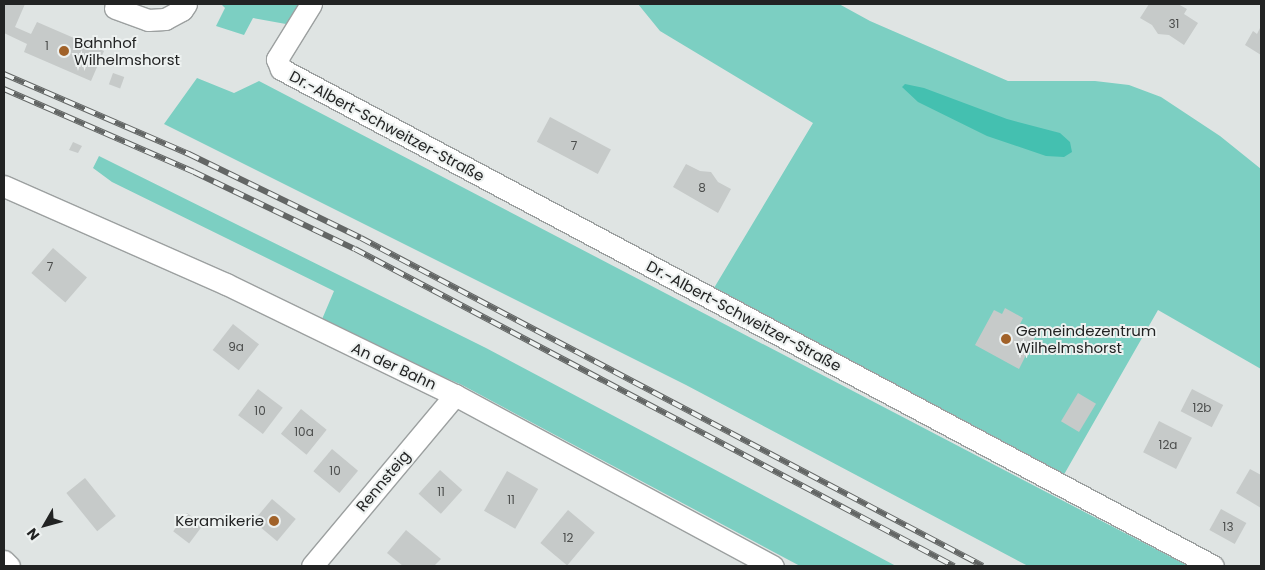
<!DOCTYPE html>
<html>
<head>
<meta charset="utf-8">
<style>
  body { margin:0 }
  #map { position:relative; width:1265px; height:570px; overflow:hidden; background:#dfe4e3; font-family:Poppins,sans-serif }
  div>[style] { position:absolute }
  .green>* { inset:0; background:#7ccfc2 }
  .water>* { inset:0; background:#44c0b0 }
  .building>* { inset:0; background:#c6cac9; transform-origin:0 0 }
  .roads { filter:drop-shadow(1px 0 #9ca0a0) drop-shadow(-1px 0 #9ca0a0) drop-shadow(0 1px #9ca0a0) drop-shadow(0 -1px #9ca0a0) }
  .minor>* { height:21px; margin:-10.5px; padding:0 10.5px; transform-origin:10.5px; border-radius:10.5px; background:#fff }
  .rail>* { height:5.5px; margin-top:-2.75px; transform-origin:0; background:repeating-linear-gradient(90deg,#edf1f0 0 11px,#636665 0 22px); box-sizing:border-box; border-block:1px solid #636665 }
  .dots>* { width:14px; height:14px; translate:-50% -50%; box-sizing:border-box; border:2px solid #edf1f0; border-radius:50% }
  span { translate:-50% -50%; white-space:nowrap; text-align:center; line-height:1.15; -webkit-text-stroke:4px #edf1f0; paint-order:stroke }
  .number-label { font-size:12px; color:#4b4d4c }
  .number-label span { -webkit-text-stroke-width:0 }
  .poi-label { font-size:15px; color:#222323 }
  .left { translate:0 -50%; text-align:left }
  .right { translate:-100% -50%; text-align:right }
  .street-label { font-size:15px; color:#222323 }
  .frame { position:absolute; inset:0; border:5px solid #222323; pointer-events:none }
  .north { position:absolute; left:20px; top:500px; width:50px; height:50px; -webkit-text-stroke:4px #edf1f0; paint-order:stroke; rotate:232deg; font-size:14px; font-weight:700; line-height:20px; text-align:center; color:#222323 }
  .north::after { content:''; display:block; margin:auto; width:18px; height:22px; background:#222323; clip-path:polygon(50% 0,100% 100%,50% 72%,0 100%) }
</style>
</head>
<body>
<div id="map">
  <div class="green">
    <div style="clip-path:polygon(221px 4px,311px 4px,297px 26px,253px 18px,244px 35px,216px 26px,225px 8px)"></div>
    <div style="clip-path:polygon(638px 4px,839px 4px,870px 21px,1008px 81px,1095px 81px,1129px 85px,1161px 97px,1220px 136px,1261px 169px,1261px 369px,1158px 310px,1062px 478px,711px 293px,813px 123px,660px 31px)"></div>
    <div style="clip-path:polygon(197px 78px,234px 93px,259px 81px,1188px 566px,1028px 566px,686px 385px,164px 124px)"></div>
    <div style="clip-path:polygon(99px 156px,486px 348px,896px 566px,800px 566px,462px 385px,320px 324px,334px 291px,112px 182px,93px 168px)"></div>
  </div>
  <div class="water">
    <div style="clip-path:polygon(905px 84px,924px 88px,1007px 119px,1060px 133px,1070px 142px,1072px 152px,1064px 157px,1046px 156px,987px 136px,918px 102px,902px 87px)"></div>
  </div>
  <div class="building">
    <div style="clip-path:polygon(4px 4px,25px 4px,15px 27px,31px 34px,37px 22px,104px 51px,91px 81px,24px 52px,27px 44px,4px 33px)"></div>
    <div style="clip-path:polygon(1149px 4px,1178px 4px,1187px 9px,1184px 14px,1198px 23px,1184px 45px,1169px 35px,1158px 34px,1152px 25px,1140px 18px)"></div>
    <div style="clip-path:polygon(1261px 26px,1261px 55px,1245px 45px,1253px 31px,1257px 34px)"></div>
    <div style="left:113px;top:73px;width:12px;height:12px;rotate:20deg"></div>
    <div style="left:550px;top:117px;width:69px;height:28px;rotate:28deg"></div>
    <div style="clip-path:polygon(73px 142px,82px 146px,78px 153px,69px 150px)"></div>
    <div style="clip-path:polygon(686px 164px,700px 171px,711px 172px,718px 182px,731px 189px,718px 213px,673px 187px)"></div>
    <div style="left:53px;top:248px;width:45px;height:33px;rotate:41deg"></div>
    <div style="clip-path:polygon(1005px 308px,1023px 318px,1020px 324px,1037px 333px,1019px 369px,975px 345px,994px 310px,1002px 314px)"></div>
    <div style="left:233px;top:324px;width:33px;height:33px;rotate:38deg"></div>
    <div style="left:258px;top:389px;width:31px;height:33px;rotate:37deg"></div>
    <div style="left:1192px;top:389px;width:35px;height:25px;rotate:27deg"></div>
    <div style="left:1078px;top:393px;width:21px;height:33px;rotate:31deg"></div>
    <div style="left:301px;top:409px;width:33px;height:32px;rotate:39deg"></div>
    <div style="left:1159px;top:421px;width:37px;height:35px;rotate:27deg"></div>
    <div style="left:332px;top:449px;width:34px;height:29px;rotate:40deg"></div>
    <div style="clip-path:polygon(1250px 469px,1261px 475px,1261px 508px,1236px 493px)"></div>
    <div style="left:440px;top:470px;width:30px;height:32px;rotate:42deg"></div>
    <div style="left:507px;top:471px;width:36px;height:46px;rotate:30deg"></div>
    <div style="left:85px;top:478px;width:49px;height:24px;rotate:51deg"></div>
    <div style="left:272px;top:499px;width:31px;height:29px;rotate:40deg"></div>
    <div style="left:1221px;top:509px;width:29px;height:24px;rotate:29deg"></div>
    <div style="left:568px;top:510px;width:35px;height:43px;rotate:40deg"></div>
    <div style="left:187px;top:513px;width:20px;height:23px;rotate:37deg"></div>
    <div style="clip-path:polygon(406px 530px,441px 559px,434px 566px,403px 566px,387px 553px)"></div>
  </div>
  <div class="roads">
    <div class="minor">
      <div style="left:311px;top:4px;width:65px;rotate:121.7deg"></div>
      <div style="left:277px;top:59px;width:11px;rotate:68deg"></div>
      <div style="left:281px;top:69px;width:1056px;rotate:28.07deg"></div>
      <div style="left:115px;top:8px;width:35px;rotate:20deg"></div>
      <div style="left:148px;top:20px;width:17px;rotate:-3deg"></div>
      <div style="left:165px;top:19px;width:19px;rotate:-28deg"></div>
      <div style="left:182px;top:10px;width:7px;rotate:-56deg"></div>
      <div style="left:4px;top:186px;width:243px;rotate:23.8deg"></div>
      <div style="left:226px;top:284px;width:254px;rotate:25.9deg"></div>
      <div style="left:455px;top:395px;width:361px;rotate:28.3deg"></div>
      <div style="left:4px;top:561px;width:7px;rotate:45deg"></div>
      <div style="left:312px;top:566px;width:223px;rotate:-50.1deg"></div>
    </div>
  </div>
  <div class="rail">
    <div style="left:4px;top:74px;width:202px;rotate:23.4deg"></div>
    <div style="left:189px;top:154px;width:191px;rotate:26deg"></div>
    <div style="left:361px;top:238px;width:703px;rotate:27.8deg"></div>
    <div style="left:4px;top:89px;width:207px;rotate:23.6deg"></div>
    <div style="left:194px;top:172px;width:178px;rotate:25.6deg"></div>
    <div style="left:355px;top:249px;width:678px;rotate:27.89deg"></div>
  </div>
  <div class="dots">
    <div style="left:64px;top:51px;background:#a16229"></div>
    <div style="left:1006px;top:339px;background:#a16229"></div>
    <div style="left:274px;top:521px;background:#a16229"></div>
  </div>
  <div class="number-label">
    <span style="left:1174px;top:24px">31</span>
    <span style="left:47px;top:46px">1</span>
    <span style="left:574px;top:146px">7</span>
    <span style="left:702px;top:188px">8</span>
    <span style="left:50px;top:267px">7</span>
    <span style="left:236px;top:347px">9a</span>
    <span style="left:1202px;top:408px">12b</span>
    <span style="left:260px;top:411px">10</span>
    <span style="left:304px;top:432px">10a</span>
    <span style="left:1168px;top:445px">12a</span>
    <span style="left:335px;top:471px">10</span>
    <span style="left:441px;top:492px">11</span>
    <span style="left:511px;top:500px">11</span>
    <span style="left:1228px;top:527px">13</span>
    <span style="left:568px;top:538px">12</span>
  </div>
  <div class="poi-label">
    <span class="left" style="left:74px;top:51px">Bahnhof<br>Wilhelmshorst</span>
    <span class="left" style="left:1016px;top:339px">Gemeindezentrum<br>Wilhelmshorst</span>
    <span class="right" style="left:264px;top:521px">Keramikerie</span>
  </div>
  <div class="street-label">
    <span style="left:387px;top:126px;rotate:28deg">Dr.-Albert-Schweitzer-Straße</span>
    <span style="left:744px;top:316px;rotate:28deg">Dr.-Albert-Schweitzer-Straße</span>
    <span style="left:394px;top:366px;rotate:25deg">An der Bahn</span>
    <span style="left:383px;top:481px;rotate:-50deg">Rennsteig</span>
  </div>
  <div class="frame"></div>
  <div class="north">N</div>
</div>
</body>
</html>
